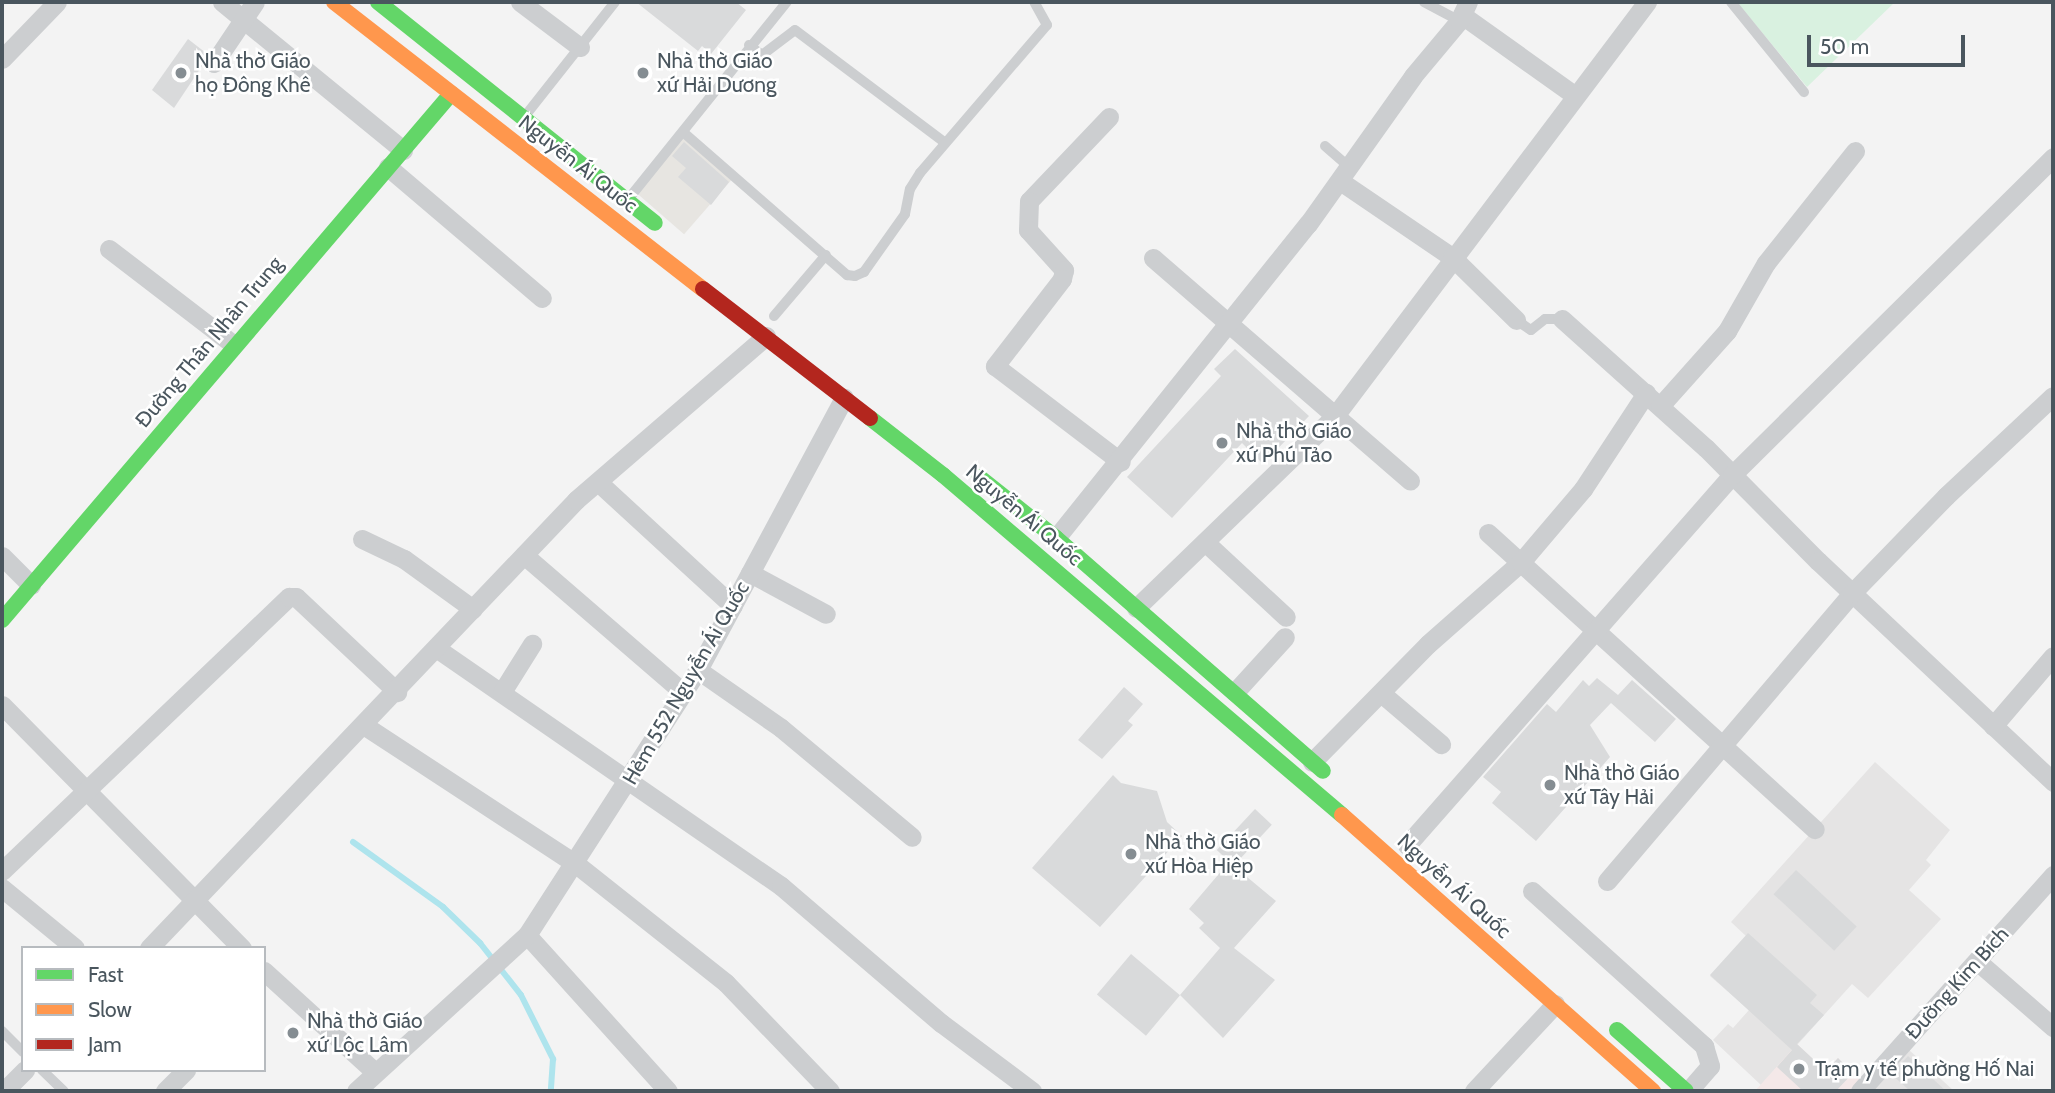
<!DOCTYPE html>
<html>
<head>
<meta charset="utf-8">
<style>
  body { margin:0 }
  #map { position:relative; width:2055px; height:1093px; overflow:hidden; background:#f3f3f3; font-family:Cabin,sans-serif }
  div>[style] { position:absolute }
  .commercial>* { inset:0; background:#e7e5e1; transform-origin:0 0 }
  .education>* { inset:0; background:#e5e4e4 }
  .medical>* { inset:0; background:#f4e8e8 }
  .green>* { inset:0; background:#d9f1e0 }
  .stream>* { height:6px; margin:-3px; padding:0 3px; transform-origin:3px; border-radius:3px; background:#aee4ed }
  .building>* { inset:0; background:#d9dadb; transform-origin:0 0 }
  .lane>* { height:10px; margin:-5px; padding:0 5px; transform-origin:5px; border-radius:5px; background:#ccced0 }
  .street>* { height:19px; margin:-9.5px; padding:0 9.5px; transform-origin:9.5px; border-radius:9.5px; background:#ccced0 }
  .fast>* { height:16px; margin:-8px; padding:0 8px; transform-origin:8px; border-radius:8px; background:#63d668 }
  .slow>* { height:16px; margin:-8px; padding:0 8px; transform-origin:8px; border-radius:8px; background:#ff974d }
  .jam>* { height:16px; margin:-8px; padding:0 8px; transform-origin:8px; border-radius:8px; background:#b3261e }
  .dots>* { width:19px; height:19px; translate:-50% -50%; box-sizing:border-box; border:4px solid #fff; border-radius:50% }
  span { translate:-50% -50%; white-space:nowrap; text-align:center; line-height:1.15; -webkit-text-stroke:5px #fff; paint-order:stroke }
  .poi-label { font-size:21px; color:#4a565e }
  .left { translate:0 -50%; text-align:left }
  .street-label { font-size:21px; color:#4a565e }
  .frame { position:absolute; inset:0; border:4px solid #4a565e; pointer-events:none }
  .legend { position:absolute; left:21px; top:946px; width:245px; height:126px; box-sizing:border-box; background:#fff; border:2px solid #b7bbbf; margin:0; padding:9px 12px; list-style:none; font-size:21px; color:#4a565e }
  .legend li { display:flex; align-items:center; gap:14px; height:35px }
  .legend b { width:35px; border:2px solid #b7bbbf }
  .scale { position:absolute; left:1807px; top:35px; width:158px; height:32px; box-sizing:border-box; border:4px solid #4a565e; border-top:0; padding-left:9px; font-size:21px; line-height:24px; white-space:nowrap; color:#4a565e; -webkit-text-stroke:5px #fff; paint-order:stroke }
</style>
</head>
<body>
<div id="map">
  <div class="commercial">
    <div style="left:683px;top:138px;width:64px;height:72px;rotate:41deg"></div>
  </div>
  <div class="education">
    <div style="clip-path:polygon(1875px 762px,1950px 830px,1926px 860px,1931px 865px,1909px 890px,1941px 919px,1868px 998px,1852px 984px,1761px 1085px,1713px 1040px,1728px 1024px,1733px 1028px,1749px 1010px,1710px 976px,1746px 936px,1731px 922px)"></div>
    <div style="clip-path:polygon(1908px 1049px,1954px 1091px,1870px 1091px)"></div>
  </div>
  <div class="medical">
    <div style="clip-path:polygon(1797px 1044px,1826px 1071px,1838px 1058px,1860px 1080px,1849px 1091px,1755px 1091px)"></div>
  </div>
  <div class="green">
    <div style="clip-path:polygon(1737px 2px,1895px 2px,1807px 87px)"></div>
  </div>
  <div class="stream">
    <div style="left:353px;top:842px;width:111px;rotate:35.8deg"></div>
    <div style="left:443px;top:907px;width:52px;rotate:44.2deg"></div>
    <div style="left:480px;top:943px;width:66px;rotate:51.7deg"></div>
    <div style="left:521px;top:995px;width:72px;rotate:63.4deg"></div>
    <div style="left:553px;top:1059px;width:32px;rotate:94deg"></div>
  </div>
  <div class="building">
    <div style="clip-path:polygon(636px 2px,736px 2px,746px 10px,711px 54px,702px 46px,698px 51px)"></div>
    <div style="clip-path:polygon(188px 39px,206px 53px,202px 66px,174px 108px,152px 90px)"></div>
    <div style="clip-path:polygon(684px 142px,729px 182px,711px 205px,678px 177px,686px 168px,672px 156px)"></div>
    <div style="clip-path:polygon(1235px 349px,1309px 416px,1263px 464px,1242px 443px,1172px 518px,1127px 477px,1221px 376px,1214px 369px)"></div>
    <div style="clip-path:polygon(1597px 678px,1618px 695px,1632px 680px,1676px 719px,1655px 742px,1611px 703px,1590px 725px,1610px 757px,1536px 841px,1492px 803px,1501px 792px,1483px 777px,1547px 704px,1556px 712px,1583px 680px,1589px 686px)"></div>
    <div style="clip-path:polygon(1124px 687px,1143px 704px,1128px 721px,1133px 725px,1102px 759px,1078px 740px)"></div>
    <div style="clip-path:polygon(1113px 775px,1121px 783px,1157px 791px,1167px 822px,1182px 836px,1100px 927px,1032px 868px)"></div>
    <div style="left:1255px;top:809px;width:23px;height:56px;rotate:43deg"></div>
    <div style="clip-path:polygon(1229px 862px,1276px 901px,1234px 948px,1275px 980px,1223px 1038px,1180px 995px,1220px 948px,1199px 928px,1204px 923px,1189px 909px)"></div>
    <div style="left:1796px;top:870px;width:83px;height:33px;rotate:43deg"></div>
    <div style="clip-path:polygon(1748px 933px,1817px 995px,1810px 1003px,1824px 1015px,1797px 1044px,1826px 1071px,1838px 1058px,1853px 1073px,1836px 1091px,1803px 1091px,1777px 1067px,1792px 1050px,1710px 975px)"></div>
    <div style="left:1131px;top:954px;width:64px;height:53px;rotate:40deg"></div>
    <div style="clip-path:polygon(1908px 1056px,1946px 1091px,1910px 1091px,1891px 1074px)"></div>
  </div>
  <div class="lane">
    <div style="left:1424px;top:2px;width:40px;rotate:28deg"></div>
    <div style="left:1731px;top:2px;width:116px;rotate:51deg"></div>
    <div style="left:749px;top:45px;width:16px;rotate:38deg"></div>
    <div style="left:762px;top:55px;width:41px;rotate:-37.1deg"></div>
    <div style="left:795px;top:30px;width:186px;rotate:36.9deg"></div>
    <div style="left:525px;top:116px;width:145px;rotate:-51.7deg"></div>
    <div style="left:683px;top:132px;width:218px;rotate:41.1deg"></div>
    <div style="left:847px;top:275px;width:8px;rotate:7deg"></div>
    <div style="left:855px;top:276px;width:10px;rotate:-24deg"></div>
    <div style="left:864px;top:272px;width:71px;rotate:-54.7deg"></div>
    <div style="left:905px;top:214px;width:25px;rotate:-79deg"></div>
    <div style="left:910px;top:189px;width:19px;rotate:-58deg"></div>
    <div style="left:920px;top:173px;width:195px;rotate:-49.4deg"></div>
    <div style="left:1047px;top:25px;width:26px;rotate:-119deg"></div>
    <div style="left:1325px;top:146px;width:32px;rotate:41deg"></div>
    <div style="left:630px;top:197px;width:250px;rotate:-51.2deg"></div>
    <div style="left:774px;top:316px;width:80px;rotate:-49.6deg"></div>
    <div style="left:1516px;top:320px;width:18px;rotate:34deg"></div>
    <div style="left:1531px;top:330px;width:18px;rotate:-38deg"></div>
    <div style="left:1545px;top:319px;width:17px"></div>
    <div style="left:2px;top:1031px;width:30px;rotate:45deg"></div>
    <div style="left:42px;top:1070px;width:30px;rotate:44deg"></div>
  </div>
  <div class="street">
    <div style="left:222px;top:2px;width:234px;rotate:39.3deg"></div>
    <div style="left:520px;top:2px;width:75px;rotate:36.9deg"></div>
    <div style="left:1462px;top:15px;width:138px;rotate:35.5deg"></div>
    <div style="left:2px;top:59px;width:79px;rotate:-46deg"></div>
    <div style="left:214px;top:63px;width:73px;rotate:-56.1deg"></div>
    <div style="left:1109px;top:117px;width:116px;rotate:133.6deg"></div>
    <div style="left:1029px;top:201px;width:29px;rotate:92deg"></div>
    <div style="left:1028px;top:230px;width:54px;rotate:48deg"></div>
    <div style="left:1064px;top:270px;width:9px;rotate:103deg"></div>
    <div style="left:1062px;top:279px;width:110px;rotate:127.6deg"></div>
    <div style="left:995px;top:366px;width:158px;rotate:37.3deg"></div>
    <div style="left:388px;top:167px;width:202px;rotate:40.4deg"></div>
    <div style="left:1340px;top:181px;width:135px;rotate:34.2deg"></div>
    <div style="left:1452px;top:257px;width:90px;rotate:44.5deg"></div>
    <div style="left:109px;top:249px;width:156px;rotate:37.5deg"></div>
    <div style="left:1153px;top:258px;width:340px;rotate:40.9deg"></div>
    <div style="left:1562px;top:319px;width:193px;rotate:41.9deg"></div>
    <div style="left:1706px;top:448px;width:159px;rotate:45.3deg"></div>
    <div style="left:1818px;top:561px;width:323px;rotate:43.2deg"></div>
    <div style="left:1660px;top:406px;width:101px;rotate:-48.2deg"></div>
    <div style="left:1727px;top:331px;width:78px;rotate:-60.2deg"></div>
    <div style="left:1766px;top:263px;width:143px;rotate:-51.5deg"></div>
    <div style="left:598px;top:482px;width:183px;rotate:42.6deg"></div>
    <div style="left:1488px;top:533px;width:441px;rotate:42.2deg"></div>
    <div style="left:1056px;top:538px;width:403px;rotate:-51.3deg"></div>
    <div style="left:1308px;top:224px;width:181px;rotate:-54.6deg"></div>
    <div style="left:1413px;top:76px;width:72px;rotate:-50.1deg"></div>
    <div style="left:1459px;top:21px;width:21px;rotate:-65deg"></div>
    <div style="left:362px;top:539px;width:47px;rotate:25.5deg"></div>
    <div style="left:404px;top:559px;width:85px;rotate:35.9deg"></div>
    <div style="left:1205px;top:542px;width:110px;rotate:42.8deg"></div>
    <div style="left:524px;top:555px;width:211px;rotate:40.8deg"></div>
    <div style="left:2px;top:556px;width:41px;rotate:45deg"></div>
    <div style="left:750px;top:573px;width:86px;rotate:28.3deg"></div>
    <div style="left:1136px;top:608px;width:275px;rotate:-44deg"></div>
    <div style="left:1334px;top:417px;width:520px;rotate:-52.98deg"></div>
    <div style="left:436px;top:648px;width:419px;rotate:34.6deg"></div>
    <div style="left:781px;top:886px;width:211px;rotate:40.6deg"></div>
    <div style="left:941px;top:1023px;width:114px;rotate:36.8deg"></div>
    <div style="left:698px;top:670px;width:101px;rotate:34.9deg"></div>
    <div style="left:781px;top:728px;width:170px;rotate:39.8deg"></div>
    <div style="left:502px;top:692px;width:57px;rotate:-58deg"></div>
    <div style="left:1235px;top:692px;width:74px;rotate:-47.7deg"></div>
    <div style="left:1381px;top:693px;width:79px;rotate:40.4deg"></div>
    <div style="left:2px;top:705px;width:342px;rotate:45.4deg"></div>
    <div style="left:365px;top:726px;width:252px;rotate:33.2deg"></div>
    <div style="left:576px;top:864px;width:191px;rotate:38.4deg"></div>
    <div style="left:726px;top:983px;width:150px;rotate:46.1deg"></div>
    <div style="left:1993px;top:726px;width:92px;rotate:-49.4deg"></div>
    <div style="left:1312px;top:762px;width:165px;rotate:-45.5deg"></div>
    <div style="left:1428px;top:644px;width:124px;rotate:-41.4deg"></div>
    <div style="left:1521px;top:562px;width:96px;rotate:-49.7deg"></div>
    <div style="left:1583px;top:489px;width:115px;rotate:-56.7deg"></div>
    <div style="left:1407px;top:845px;width:492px;rotate:-48.7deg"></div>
    <div style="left:1732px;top:475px;width:452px;rotate:-44.7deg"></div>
    <div style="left:2px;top:871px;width:397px;rotate:-43.7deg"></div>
    <div style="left:289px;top:597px;width:7px"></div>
    <div style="left:296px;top:597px;width:139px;rotate:43.2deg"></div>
    <div style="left:1607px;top:881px;width:378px;rotate:-49.6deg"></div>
    <div style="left:1852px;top:593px;width:135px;rotate:-45.9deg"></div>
    <div style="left:1946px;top:496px;width:146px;rotate:-43.1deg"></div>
    <div style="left:2px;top:888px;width:94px;rotate:39.4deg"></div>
    <div style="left:1532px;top:891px;width:232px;rotate:42deg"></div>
    <div style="left:1704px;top:1046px;width:21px;rotate:73deg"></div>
    <div style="left:1710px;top:1066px;width:33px;rotate:131deg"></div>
    <div style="left:527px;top:935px;width:210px;rotate:47.9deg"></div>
    <div style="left:149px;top:948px;width:619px;rotate:-46.37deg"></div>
    <div style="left:576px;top:500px;width:251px;rotate:-40.8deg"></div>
    <div style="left:1977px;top:961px;width:101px;rotate:41deg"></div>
    <div style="left:264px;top:971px;width:150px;rotate:42.3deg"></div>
    <div style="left:4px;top:1091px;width:30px;rotate:-45deg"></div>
    <div style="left:165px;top:1091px;width:30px;rotate:-45deg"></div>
    <div style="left:356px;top:1091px;width:231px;rotate:-42.4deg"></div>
    <div style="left:527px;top:935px;width:315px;rotate:-57.2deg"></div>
    <div style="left:698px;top:670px;width:309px;rotate:-61.8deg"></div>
    <div style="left:1474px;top:1091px;width:119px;rotate:-47deg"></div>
    <div style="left:1860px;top:1091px;width:290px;rotate:-48.2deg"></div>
  </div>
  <div class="fast">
    <div style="left:378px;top:2px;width:354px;rotate:38.6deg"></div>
    <div style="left:870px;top:418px;width:93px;rotate:38deg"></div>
    <div style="left:943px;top:475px;width:524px;rotate:40.44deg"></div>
    <div style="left:979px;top:477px;width:98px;rotate:38.4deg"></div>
    <div style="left:1056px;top:538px;width:354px;rotate:41.1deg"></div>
    <div style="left:2px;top:620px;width:692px;rotate:-49.52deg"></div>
    <div style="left:1617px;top:1030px;width:92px;rotate:41.5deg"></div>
  </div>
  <div class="slow">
    <div style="left:334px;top:2px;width:467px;rotate:37.9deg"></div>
    <div style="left:1342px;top:815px;width:416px;rotate:41.6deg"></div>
  </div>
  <div class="jam">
    <div style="left:703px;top:289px;width:211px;rotate:37.7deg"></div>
  </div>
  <div class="dots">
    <div style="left:181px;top:73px;background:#858d92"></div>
    <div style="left:643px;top:73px;background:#858d92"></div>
    <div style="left:1222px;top:443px;background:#858d92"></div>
    <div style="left:1550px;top:785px;background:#858d92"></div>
    <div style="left:1131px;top:854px;background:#858d92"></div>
    <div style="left:293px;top:1033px;background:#858d92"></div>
    <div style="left:1799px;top:1069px;background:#858d92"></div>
  </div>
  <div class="poi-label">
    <span class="left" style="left:195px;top:73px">Nhà thờ Giáo<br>họ Đông Khê</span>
    <span class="left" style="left:657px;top:73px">Nhà thờ Giáo<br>xứ Hải Dương</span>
    <span class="left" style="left:1236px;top:443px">Nhà thờ Giáo<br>xứ Phú Tảo</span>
    <span class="left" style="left:1564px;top:785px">Nhà thờ Giáo<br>xứ Tây Hải</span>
    <span class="left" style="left:1145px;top:854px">Nhà thờ Giáo<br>xứ Hòa Hiệp</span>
    <span class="left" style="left:307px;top:1033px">Nhà thờ Giáo<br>xứ Lộc Lâm</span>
    <span class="left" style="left:1815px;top:1069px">Trạm y tế phường Hố Nai</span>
  </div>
  <div class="street-label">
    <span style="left:578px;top:164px;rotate:38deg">Nguyễn Ái Quốc</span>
    <span style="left:209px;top:342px;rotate:-50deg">Đường Thân Nhân Trung</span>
    <span style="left:1024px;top:515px;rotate:40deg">Nguyễn Ái Quốc</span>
    <span style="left:686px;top:683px;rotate:-60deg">Hẻm 552 Nguyễn Ái Quốc</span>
    <span style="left:1454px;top:886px;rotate:42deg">Nguyễn Ái Quốc</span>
    <span style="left:1957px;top:983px;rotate:-48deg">Đường Kim Bích</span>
  </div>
  <div class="frame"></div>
  <ul class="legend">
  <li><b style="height:9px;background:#63d668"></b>Fast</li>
  <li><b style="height:9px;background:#ff974d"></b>Slow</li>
  <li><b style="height:9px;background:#b3261e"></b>Jam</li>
  </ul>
  <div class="scale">50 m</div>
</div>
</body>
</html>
